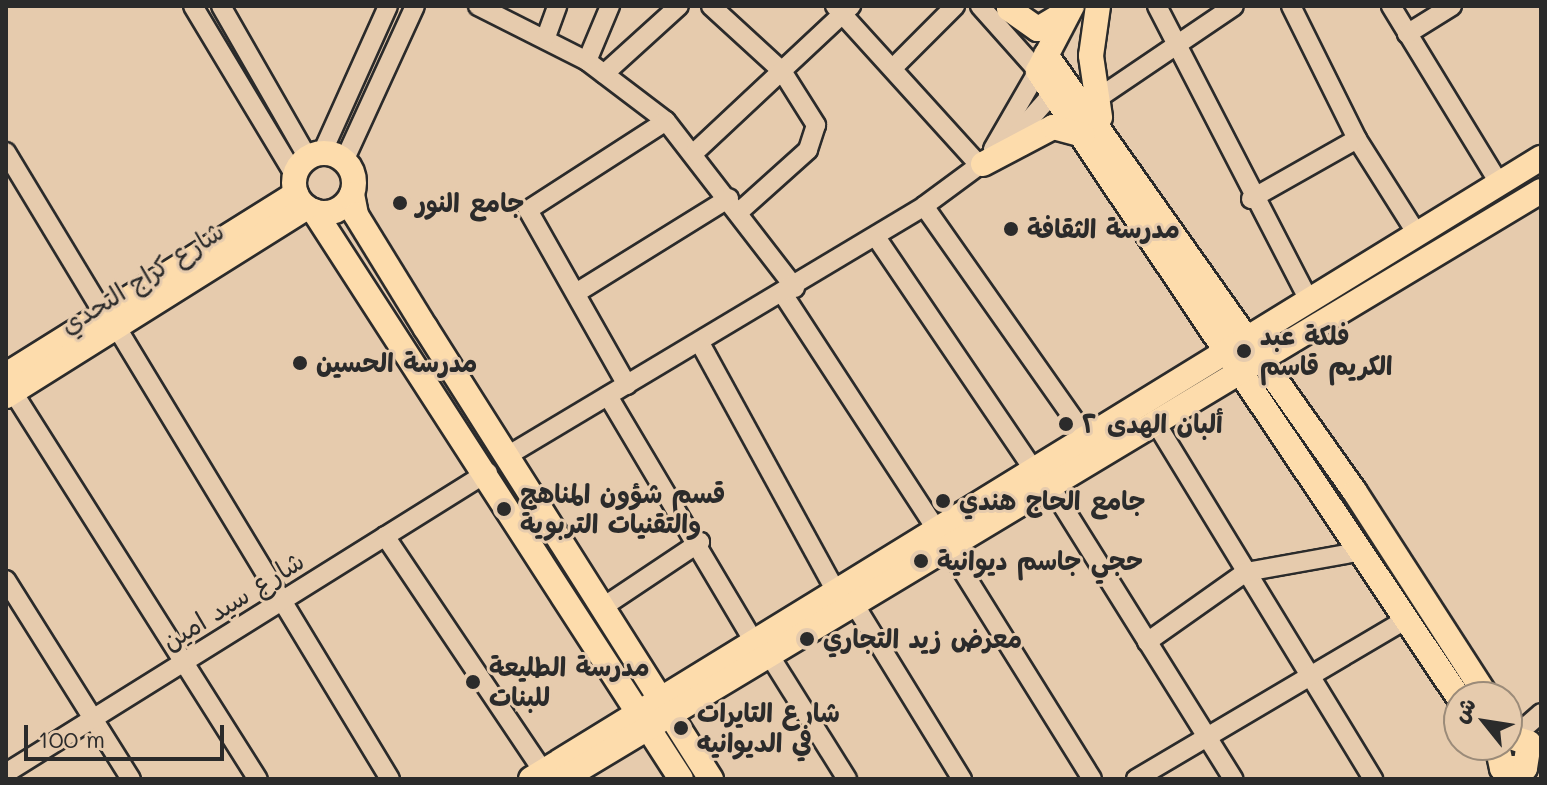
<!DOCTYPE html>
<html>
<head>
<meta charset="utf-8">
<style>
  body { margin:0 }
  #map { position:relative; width:1547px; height:785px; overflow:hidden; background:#e6cbad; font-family:Mali,"Playpen Sans Arabic",sans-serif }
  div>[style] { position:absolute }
  .roads { filter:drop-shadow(2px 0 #2b2b2b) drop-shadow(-2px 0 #2b2b2b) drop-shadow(0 2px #2b2b2b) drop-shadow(0 -2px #2b2b2b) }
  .minor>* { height:18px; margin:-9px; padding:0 9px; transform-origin:9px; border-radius:9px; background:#e6cbad }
  .major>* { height:24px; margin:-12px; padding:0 12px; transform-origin:12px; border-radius:12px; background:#fddcac }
  .major>.ring { margin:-12px; padding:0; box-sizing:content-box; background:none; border:24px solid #fddcac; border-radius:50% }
  .dots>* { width:22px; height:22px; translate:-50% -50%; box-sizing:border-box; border:4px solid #e6cbad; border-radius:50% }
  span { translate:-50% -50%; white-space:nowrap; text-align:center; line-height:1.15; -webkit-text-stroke:6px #e6cbad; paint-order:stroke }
  .poi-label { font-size:26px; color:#2b2b2b; font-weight:700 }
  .left { translate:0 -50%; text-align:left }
  .street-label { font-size:26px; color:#2b2b2b }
  .frame { position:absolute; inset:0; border:8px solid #2b2b2b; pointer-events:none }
  .north { position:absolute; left:1443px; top:681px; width:80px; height:80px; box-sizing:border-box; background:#e6cbad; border:2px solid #9b8b79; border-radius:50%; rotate:300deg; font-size:22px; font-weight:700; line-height:32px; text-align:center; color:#2b2b2b }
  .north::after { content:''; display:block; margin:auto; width:28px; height:36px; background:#2b2b2b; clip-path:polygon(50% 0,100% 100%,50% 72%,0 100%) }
  .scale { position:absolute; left:24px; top:725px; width:200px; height:36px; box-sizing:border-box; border:4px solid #2b2b2b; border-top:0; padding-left:10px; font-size:24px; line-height:28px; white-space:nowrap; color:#2b2b2b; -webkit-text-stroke:6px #e6cbad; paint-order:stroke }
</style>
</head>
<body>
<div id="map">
  <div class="roads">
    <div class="minor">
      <div style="left:193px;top:6px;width:198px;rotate:59deg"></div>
      <div style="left:221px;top:6px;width:175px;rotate:60.2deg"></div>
      <div style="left:478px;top:6px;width:122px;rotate:26.8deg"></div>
      <div style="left:587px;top:61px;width:99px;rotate:37.2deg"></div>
      <div style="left:666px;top:121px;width:211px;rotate:52.3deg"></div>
      <div style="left:711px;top:6px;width:96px;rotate:42.5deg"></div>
      <div style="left:782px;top:71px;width:64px;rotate:57.8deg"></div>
      <div style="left:816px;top:125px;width:26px;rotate:108deg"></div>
      <div style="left:808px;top:150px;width:93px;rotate:138.1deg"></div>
      <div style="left:835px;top:6px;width:216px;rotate:47.8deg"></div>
      <div style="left:980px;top:6px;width:87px;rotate:48.3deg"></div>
      <div style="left:1038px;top:71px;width:90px;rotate:120deg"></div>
      <div style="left:1157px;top:6px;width:330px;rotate:62.7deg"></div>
      <div style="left:1291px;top:6px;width:148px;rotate:63.6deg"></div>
      <div style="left:1357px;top:139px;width:112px;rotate:57.7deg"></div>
      <div style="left:1391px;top:6px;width:207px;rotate:58.6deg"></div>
      <div style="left:1407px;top:34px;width:53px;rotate:-31.9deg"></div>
      <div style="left:546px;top:37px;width:33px;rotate:-70deg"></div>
      <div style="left:587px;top:61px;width:60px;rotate:-67.3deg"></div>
      <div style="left:895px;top:66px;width:85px;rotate:-45deg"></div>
      <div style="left:604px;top:74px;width:101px;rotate:-42.2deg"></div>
      <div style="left:1088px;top:105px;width:176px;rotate:-34.1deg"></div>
      <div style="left:6px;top:152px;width:188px;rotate:58.9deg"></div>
      <div style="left:695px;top:152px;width:214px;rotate:-43.1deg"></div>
      <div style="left:322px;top:153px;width:161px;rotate:-65.8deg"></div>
      <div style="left:344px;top:161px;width:170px;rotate:-65.4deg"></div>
      <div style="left:1251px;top:199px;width:122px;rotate:-29.5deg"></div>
      <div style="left:924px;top:206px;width:284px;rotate:54.9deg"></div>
      <div style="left:876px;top:237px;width:282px;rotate:55.9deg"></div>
      <div style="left:576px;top:293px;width:180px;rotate:-31.8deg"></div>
      <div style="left:783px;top:294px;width:280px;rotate:56.9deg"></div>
      <div style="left:117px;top:328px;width:527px;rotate:58.81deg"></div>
      <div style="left:700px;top:343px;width:281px;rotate:61.3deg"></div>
      <div style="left:627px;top:385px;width:201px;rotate:-119.5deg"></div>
      <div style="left:528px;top:210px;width:164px;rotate:-32.8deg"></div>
      <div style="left:13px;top:392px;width:458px;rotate:57.7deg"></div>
      <div style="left:608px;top:396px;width:284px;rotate:59.3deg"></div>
      <div style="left:1154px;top:420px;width:421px;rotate:58.6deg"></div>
      <div style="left:507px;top:456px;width:486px;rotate:-30.9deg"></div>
      <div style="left:924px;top:206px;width:104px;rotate:-36.4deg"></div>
      <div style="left:1008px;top:144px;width:68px;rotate:-48.6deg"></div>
      <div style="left:1049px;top:484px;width:348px;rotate:58deg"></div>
      <div style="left:385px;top:536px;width:283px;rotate:56.1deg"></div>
      <div style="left:947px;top:546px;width:274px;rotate:58.1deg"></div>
      <div style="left:6px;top:580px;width:235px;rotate:57.9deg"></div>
      <div style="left:853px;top:602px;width:208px;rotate:58.4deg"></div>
      <div style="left:603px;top:607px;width:117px;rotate:-33.8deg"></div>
      <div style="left:1147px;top:642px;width:121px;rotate:-35.3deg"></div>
      <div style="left:1246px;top:572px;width:119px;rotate:-10.2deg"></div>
      <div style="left:768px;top:653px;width:149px;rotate:57.9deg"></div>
      <div style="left:1516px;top:735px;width:33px;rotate:-41deg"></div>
      <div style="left:6px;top:773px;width:568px;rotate:-31.98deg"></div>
      <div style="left:1136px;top:779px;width:315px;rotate:-30.6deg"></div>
    </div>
    <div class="major">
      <div style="left:1072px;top:6px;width:73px;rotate:117.6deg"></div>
      <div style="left:1038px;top:71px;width:755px;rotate:56.12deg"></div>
      <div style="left:1098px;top:6px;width:50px;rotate:98deg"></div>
      <div style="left:1091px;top:56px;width:62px;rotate:81.6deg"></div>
      <div style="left:1009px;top:9px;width:35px;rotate:35deg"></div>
      <div style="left:1038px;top:29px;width:35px;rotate:-31deg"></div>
      <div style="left:1046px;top:55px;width:535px;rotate:54.74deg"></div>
      <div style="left:1355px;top:492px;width:244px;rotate:57.2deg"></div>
      <div class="ring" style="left:294px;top:153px;width:36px;height:36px"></div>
      <div style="left:983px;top:164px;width:79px;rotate:-27.9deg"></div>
      <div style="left:1053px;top:127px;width:31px;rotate:15deg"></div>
      <div style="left:352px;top:194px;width:21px;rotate:79deg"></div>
      <div style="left:356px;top:215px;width:132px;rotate:58.4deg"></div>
      <div style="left:425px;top:327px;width:535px;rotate:57.68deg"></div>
      <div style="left:314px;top:211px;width:676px;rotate:57.13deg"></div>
      <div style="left:6px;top:375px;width:342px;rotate:-32deg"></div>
      <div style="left:6px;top:396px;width:355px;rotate:-32.1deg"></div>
      <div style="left:1497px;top:745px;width:24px;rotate:78deg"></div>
      <div style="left:1502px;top:768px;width:23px"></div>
      <div style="left:1525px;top:768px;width:25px;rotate:-81deg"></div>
      <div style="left:1529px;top:743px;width:23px;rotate:-162deg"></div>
      <div style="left:531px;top:779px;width:1186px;rotate:-31.59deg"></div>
      <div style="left:563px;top:779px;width:1141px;rotate:-31.02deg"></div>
    </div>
  </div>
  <div class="dots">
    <div style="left:400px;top:203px;background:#2b2b2b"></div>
    <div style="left:1011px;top:229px;background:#2b2b2b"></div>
    <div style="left:1244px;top:351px;background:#2b2b2b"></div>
    <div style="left:300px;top:363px;background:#2b2b2b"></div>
    <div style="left:1066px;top:424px;background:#2b2b2b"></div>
    <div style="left:943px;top:501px;background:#2b2b2b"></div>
    <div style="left:504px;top:509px;background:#2b2b2b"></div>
    <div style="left:921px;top:561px;background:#2b2b2b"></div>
    <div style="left:807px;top:639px;background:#2b2b2b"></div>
    <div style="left:473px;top:682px;background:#2b2b2b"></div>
    <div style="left:681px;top:728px;background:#2b2b2b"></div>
  </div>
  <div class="poi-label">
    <span class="left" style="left:416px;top:203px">جامع النور</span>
    <span class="left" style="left:1027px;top:229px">مدرسة الثقافة</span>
    <span class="left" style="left:1260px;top:351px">فلكة عبد<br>الكريم قاسم</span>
    <span class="left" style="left:316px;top:363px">مدرسة الحسين</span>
    <span class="left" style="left:1082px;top:424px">ألبان الهدى ٢</span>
    <span class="left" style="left:520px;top:509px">قسم شؤون المناهج<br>والتقنيات التربوية</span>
    <span class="left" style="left:959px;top:501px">جامع الحاج هندي</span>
    <span class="left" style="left:937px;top:561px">حجي جاسم ديوانية</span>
    <span class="left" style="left:823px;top:639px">معرض زيد التجاري</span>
    <span class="left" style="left:489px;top:682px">مدرسة الطليعة<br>للبنات</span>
    <span class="left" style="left:697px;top:728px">شارع التايرات<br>في الديوانيه</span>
  </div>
  <div class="street-label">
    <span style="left:142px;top:278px;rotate:-32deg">شارع كراج التحدي</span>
    <span style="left:233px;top:601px;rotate:-32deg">شارع سيد امين</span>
  </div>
  <div class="frame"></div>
  <div class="north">ش</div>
  <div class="scale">100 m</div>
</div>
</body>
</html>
